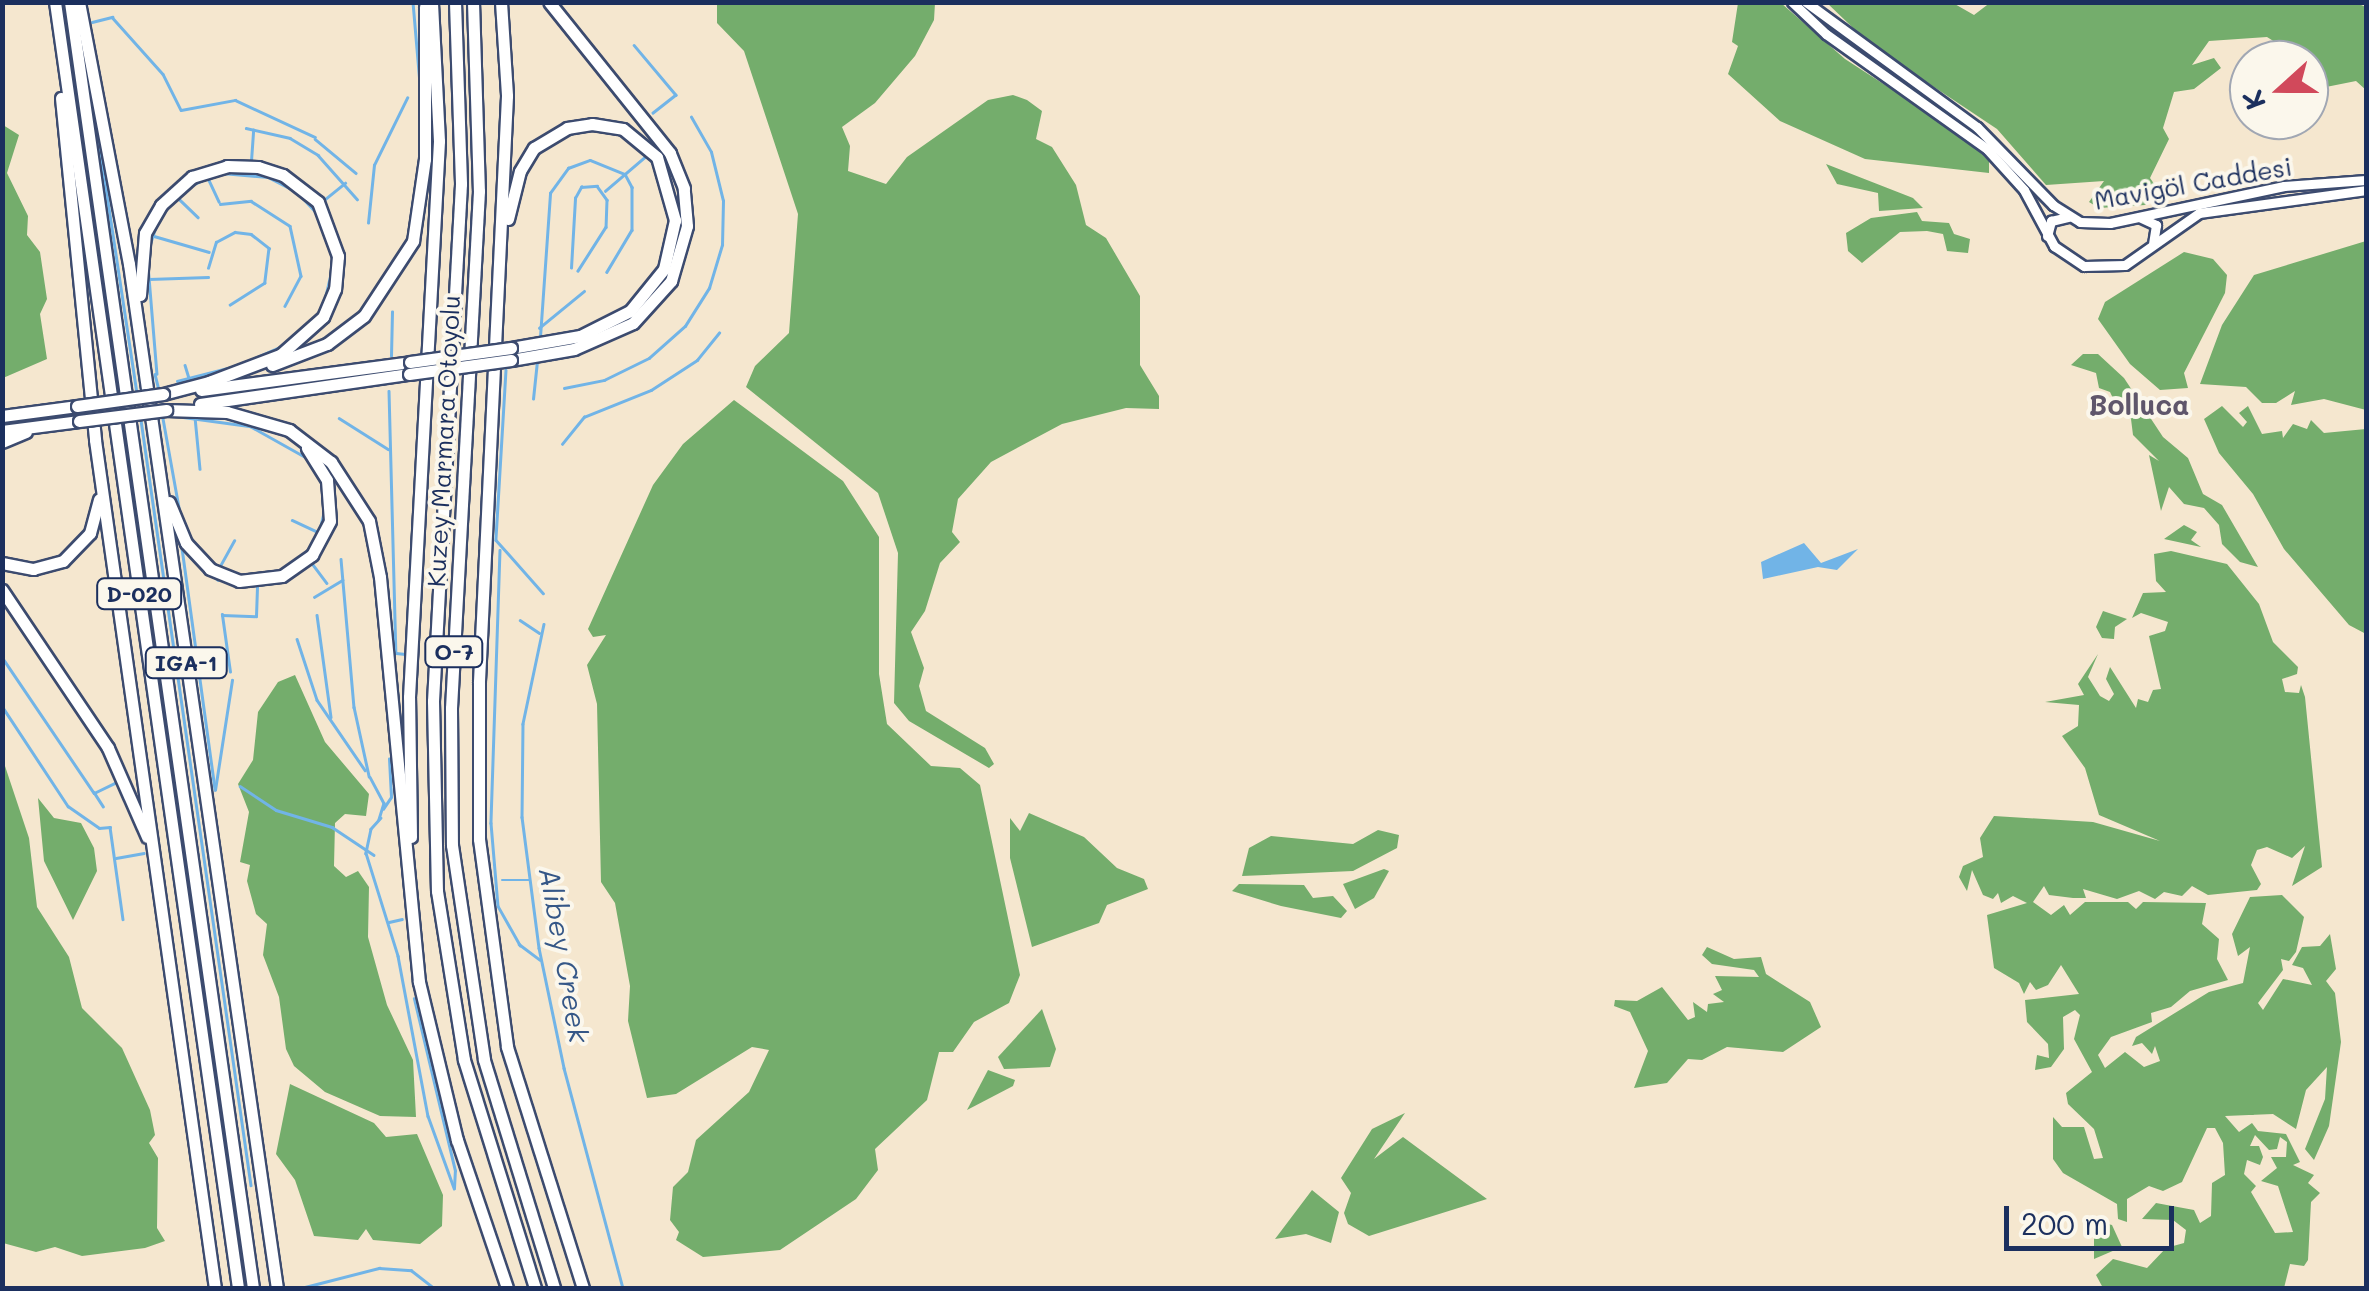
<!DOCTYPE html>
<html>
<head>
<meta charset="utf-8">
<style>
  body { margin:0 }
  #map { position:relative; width:2369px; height:1291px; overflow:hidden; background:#f5e7cf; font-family:Mali,sans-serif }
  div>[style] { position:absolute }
  .forest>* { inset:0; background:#74ad6c }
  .water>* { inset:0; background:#71b4e7 }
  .stream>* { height:2.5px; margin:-1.25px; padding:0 1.25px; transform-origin:1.25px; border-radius:1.25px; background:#71b4e7 }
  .roads { filter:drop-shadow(2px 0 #3c4b6f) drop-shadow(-2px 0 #3c4b6f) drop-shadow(0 2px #3c4b6f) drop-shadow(0 -2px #3c4b6f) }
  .major>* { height:9px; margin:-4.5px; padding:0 4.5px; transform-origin:4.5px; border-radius:4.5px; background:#fff }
  .highway>* { height:11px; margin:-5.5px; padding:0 5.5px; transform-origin:5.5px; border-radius:5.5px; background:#fff }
  .bridges { filter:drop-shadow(2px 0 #3c4b6f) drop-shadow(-2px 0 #3c4b6f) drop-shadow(0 2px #3c4b6f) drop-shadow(0 -2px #3c4b6f) }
  .highway-bridge>* { height:11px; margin:-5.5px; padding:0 5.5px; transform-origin:5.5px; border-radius:5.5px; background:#fff }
  span { translate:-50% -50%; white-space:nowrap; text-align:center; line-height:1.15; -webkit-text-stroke:8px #fbf7ec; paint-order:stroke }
  .shield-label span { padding:2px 8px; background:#fbf7ec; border:2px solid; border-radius:8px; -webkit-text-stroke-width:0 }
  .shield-label { font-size:22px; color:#1b2f5e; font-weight:700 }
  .street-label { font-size:25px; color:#1b2f5e }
  .neighbourhood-label { font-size:28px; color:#5f566b; font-weight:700 }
  .water-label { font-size:28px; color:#355787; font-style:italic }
  .frame { position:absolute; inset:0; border:5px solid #1b2f5e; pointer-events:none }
  .north { position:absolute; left:2229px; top:40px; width:100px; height:100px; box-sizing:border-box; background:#fbf7ec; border:2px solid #a1a7b3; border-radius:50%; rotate:249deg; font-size:28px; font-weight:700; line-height:40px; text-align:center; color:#1b2f5e }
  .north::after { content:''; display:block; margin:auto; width:35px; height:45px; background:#d1495b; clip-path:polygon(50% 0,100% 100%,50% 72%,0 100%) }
  .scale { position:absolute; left:2004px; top:1206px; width:170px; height:45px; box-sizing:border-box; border:5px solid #1b2f5e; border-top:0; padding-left:12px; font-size:30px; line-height:35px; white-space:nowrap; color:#1b2f5e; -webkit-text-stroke:8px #fbf7ec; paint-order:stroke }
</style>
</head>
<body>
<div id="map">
  <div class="forest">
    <div style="clip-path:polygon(717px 2px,935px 3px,934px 20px,915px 56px,875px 103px,842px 127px,850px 146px,848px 171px,886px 184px,907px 157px,988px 100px,1013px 95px,1027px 100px,1042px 111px,1036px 139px,1052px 147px,1076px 185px,1086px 225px,1106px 238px,1140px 296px,1140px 365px,1159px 396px,1159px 409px,1126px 408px,1062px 424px,991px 462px,958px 499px,952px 532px,960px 542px,940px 563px,925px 611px,911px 632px,924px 668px,919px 686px,926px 711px,985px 748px,994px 764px,989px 768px,909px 721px,894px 703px,898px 553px,878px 493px,746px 387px,755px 366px,789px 333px,798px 214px,744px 51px,717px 23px)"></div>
    <div style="clip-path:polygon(1991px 2px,2356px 3px,2366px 7px,2366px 90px,2356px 81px,2316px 89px,2317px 67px,2299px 45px,2289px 51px,2267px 37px,2209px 41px,2192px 65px,2214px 58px,2221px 68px,2194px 89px,2174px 92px,2163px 128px,2169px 139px,2150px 178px,2159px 191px,2145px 205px,2099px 208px,2089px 202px,2104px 181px,2046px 185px,1997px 129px,1871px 45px,1827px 3px,1953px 3px,1974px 15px)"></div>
    <div style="clip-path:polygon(1738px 3px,1781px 3px,1845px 59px,1962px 135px,1989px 161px,1989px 173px,1865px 159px,1780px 121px,1728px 74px,1738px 46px,1732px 42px)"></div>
    <div style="clip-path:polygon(3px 125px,19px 135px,7px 173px,28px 216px,27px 235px,40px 252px,47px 299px,40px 314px,47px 359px,3px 378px)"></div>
    <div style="clip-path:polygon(1826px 164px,1913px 198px,1923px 208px,1879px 211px,1878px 193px,1837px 184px)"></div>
    <div style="clip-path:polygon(1917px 212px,1922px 221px,1949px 223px,1954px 234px,1970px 239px,1968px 253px,1947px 251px,1943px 234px,1927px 231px,1900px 232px,1862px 263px,1848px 251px,1846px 233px,1871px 218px)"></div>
    <div style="clip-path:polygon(2366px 241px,2366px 410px,2324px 399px,2291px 405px,2295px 391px,2276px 403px,2262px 403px,2246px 387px,2200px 384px,2222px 325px,2254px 275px)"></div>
    <div style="clip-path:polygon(2184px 252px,2213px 259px,2227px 275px,2225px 293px,2184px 373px,2188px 388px,2160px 390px,2130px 364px,2098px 319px,2105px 302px)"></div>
    <div style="clip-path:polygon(2083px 354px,2098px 354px,2124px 378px,2163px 437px,2188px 458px,2203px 494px,2222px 505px,2258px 567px,2240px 562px,2222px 544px,2219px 525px,2204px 508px,2184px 504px,2169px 487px,2161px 511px,2149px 455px,2159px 461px,2133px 435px,2131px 419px,2121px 415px,2110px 392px,2099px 388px,2096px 373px,2071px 365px)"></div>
    <div style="clip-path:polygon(734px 400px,843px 481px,879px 537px,879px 674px,887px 724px,931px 766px,960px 768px,980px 785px,1020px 975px,1009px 1003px,974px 1022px,953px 1052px,939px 1052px,927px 1100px,875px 1149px,878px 1170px,856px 1199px,780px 1250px,703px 1257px,676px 1240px,679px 1232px,670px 1220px,673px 1187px,688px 1172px,696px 1140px,749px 1092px,769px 1050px,752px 1047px,676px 1094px,647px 1098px,628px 1021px,630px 986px,615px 903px,601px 882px,597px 704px,587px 665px,606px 635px,593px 637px,588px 629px,653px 485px,683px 444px)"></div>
    <div style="clip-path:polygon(2222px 406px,2243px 427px,2247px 422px,2239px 413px,2248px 406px,2262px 434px,2282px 431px,2283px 438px,2293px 424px,2307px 429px,2311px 420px,2324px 433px,2366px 429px,2366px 634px,2349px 625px,2284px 549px,2253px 494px,2219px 453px,2204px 419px)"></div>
    <div style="clip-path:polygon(2184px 525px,2197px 532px,2191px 540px,2201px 547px,2164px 539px)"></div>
    <div style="clip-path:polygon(evenodd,2171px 551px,2227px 564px,2259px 604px,2273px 642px,2298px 667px,2297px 674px,2282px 679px,2285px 692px,2299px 693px,2301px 685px,2305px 697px,2322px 867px,2292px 886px,2305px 846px,2292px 858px,2267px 847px,2257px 850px,2251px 865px,2261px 884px,2257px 890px,2208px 895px,2192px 886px,2182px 896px,2164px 892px,2155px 899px,2139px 891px,2117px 899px,2083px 889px,2086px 898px,2073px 898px,2049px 895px,2044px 886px,2033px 902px,2051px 915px,2064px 905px,2070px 915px,2085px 902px,2128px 902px,2136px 909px,2143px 902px,2206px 903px,2202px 924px,2219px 939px,2217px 959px,2228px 980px,2190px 991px,2171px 1007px,2151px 1013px,2152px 1022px,2111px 1037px,2098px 1055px,2105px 1068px,2125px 1052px,2144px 1067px,2160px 1061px,2155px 1046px,2152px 1054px,2142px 1043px,2132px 1046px,2136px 1037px,2209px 992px,2243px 983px,2250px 947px,2238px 956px,2232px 934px,2250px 897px,2282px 895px,2304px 917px,2296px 952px,2289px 961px,2281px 959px,2283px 970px,2258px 1003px,2263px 1010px,2283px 979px,2312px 985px,2303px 968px,2292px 965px,2302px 947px,2320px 946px,2330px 934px,2336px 969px,2326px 981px,2335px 993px,2341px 1042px,2329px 1126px,2314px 1160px,2305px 1149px,2325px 1099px,2327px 1067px,2306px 1090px,2296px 1129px,2273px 1114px,2225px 1116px,2239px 1132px,2252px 1123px,2258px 1131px,2286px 1134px,2300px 1162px,2293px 1165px,2314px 1175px,2308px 1183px,2320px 1193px,2311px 1202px,2308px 1260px,2304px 1266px,2290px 1264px,2284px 1288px,2103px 1288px,2096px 1275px,2113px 1259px,2147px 1268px,2166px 1248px,2184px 1243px,2186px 1230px,2173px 1220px,2142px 1219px,2156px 1203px,2194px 1210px,2200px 1223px,2211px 1216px,2212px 1183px,2225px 1175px,2223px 1143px,2215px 1128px,2207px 1128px,2182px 1182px,2163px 1191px,2149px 1186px,2127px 1199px,2127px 1222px,2118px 1219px,2117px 1204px,2063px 1173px,2053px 1159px,2053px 1117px,2062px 1127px,2084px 1127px,2094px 1159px,2103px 1158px,2094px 1129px,2068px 1104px,2066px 1093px,2092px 1072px,2074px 1039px,2080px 1015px,2075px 1010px,2063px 1017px,2064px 1049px,2051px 1067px,2035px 1070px,2037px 1055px,2049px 1058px,2048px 1044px,2027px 1022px,2025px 1000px,2079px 994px,2061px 965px,2048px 985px,2036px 990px,2030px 982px,2024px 994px,2019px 983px,1994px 968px,1987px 915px,2027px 903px,2013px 896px,2001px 903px,1998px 893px,1993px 899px,1983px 895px,1972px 870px,1967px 891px,1959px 877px,1963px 866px,1983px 857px,1980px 838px,1994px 816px,2093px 822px,2160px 841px,2099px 815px,2085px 768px,2062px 736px,2078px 726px,2079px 705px,2045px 702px,2084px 695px,2078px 684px,2098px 654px,2088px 677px,2100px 696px,2109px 701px,2114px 694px,2106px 679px,2110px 667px,2136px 708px,2138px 699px,2148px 702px,2153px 690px,2161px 689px,2149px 636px,2165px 631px,2168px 622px,2141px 613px,2132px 618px,2143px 593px,2166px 592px,2156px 581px,2154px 554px,2171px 551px,2255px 1135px,2269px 1150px,2277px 1149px,2280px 1137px,2287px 1142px,2286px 1157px,2271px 1157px,2277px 1168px,2261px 1181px,2278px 1186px,2293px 1232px,2275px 1233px,2251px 1192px,2256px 1186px,2244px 1174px,2247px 1160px,2260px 1165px,2263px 1157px,2259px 1146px,2250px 1146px,2255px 1135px)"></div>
    <div style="clip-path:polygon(2103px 611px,2127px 619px,2115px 627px,2114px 639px,2102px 638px,2096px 627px)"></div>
    <div style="clip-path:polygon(295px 675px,325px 742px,369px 794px,366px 816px,345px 814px,335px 823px,334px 866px,346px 877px,358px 871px,369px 887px,368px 937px,387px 1005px,413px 1060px,416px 1117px,380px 1116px,325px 1092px,294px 1066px,286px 1049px,279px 997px,263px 955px,267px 924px,256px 914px,247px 881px,250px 865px,240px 862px,249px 812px,238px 784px,253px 760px,258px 712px,278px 682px)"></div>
    <div style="clip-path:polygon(3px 760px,29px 838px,37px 907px,69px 957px,82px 1008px,122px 1048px,150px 1110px,155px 1135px,149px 1143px,158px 1158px,157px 1228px,165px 1241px,145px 1248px,82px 1256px,55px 1247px,36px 1252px,3px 1243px)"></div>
    <div style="clip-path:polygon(38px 798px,54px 818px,81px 823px,94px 848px,97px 871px,73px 920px,44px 861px)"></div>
    <div style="clip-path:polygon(1029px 813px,1084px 837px,1117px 868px,1144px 879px,1148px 889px,1107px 905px,1099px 923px,1032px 947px,1010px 858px,1010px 818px,1020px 831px)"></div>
    <div style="clip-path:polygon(1378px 830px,1399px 835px,1397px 848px,1353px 871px,1242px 876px,1249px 848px,1271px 836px,1353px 844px)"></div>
    <div style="clip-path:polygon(1384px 869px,1389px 871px,1374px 898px,1355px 909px,1343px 884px)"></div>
    <div style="clip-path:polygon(1239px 884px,1304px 885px,1313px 898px,1333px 896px,1347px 911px,1341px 918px,1281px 906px,1232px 891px)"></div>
    <div style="clip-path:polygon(1707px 947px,1734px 959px,1761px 957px,1766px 974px,1810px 1002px,1821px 1027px,1783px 1052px,1727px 1047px,1702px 1060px,1688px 1059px,1667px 1083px,1634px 1088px,1648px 1051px,1630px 1012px,1614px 1006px,1615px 1000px,1637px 1001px,1662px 987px,1688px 1020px,1695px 1017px,1693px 1002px,1707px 1012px,1708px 1004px,1724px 1002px,1713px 994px,1722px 990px,1715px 976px,1759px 977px,1754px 970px,1712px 964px,1702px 955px)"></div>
    <div style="clip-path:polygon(1042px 1009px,1056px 1049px,1050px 1067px,1004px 1069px,998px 1057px)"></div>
    <div style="clip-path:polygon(988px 1070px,1015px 1080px,1013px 1086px,967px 1110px)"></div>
    <div style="clip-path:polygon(290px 1084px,374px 1123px,386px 1137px,417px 1134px,443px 1195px,442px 1226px,420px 1244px,373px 1240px,366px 1229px,358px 1240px,314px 1236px,295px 1180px,276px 1154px)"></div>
    <div style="clip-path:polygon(1405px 1113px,1374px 1159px,1403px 1137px,1487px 1199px,1369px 1236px,1348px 1224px,1344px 1213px,1351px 1193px,1341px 1178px,1372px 1129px)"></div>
    <div style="clip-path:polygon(1312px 1190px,1339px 1212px,1331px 1243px,1306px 1234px,1275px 1239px)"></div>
    <div style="clip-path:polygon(2104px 1223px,2112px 1225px,2122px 1247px,2094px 1259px,2094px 1229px)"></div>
  </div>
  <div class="water">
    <div style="clip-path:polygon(1804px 543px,1821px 563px,1858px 549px,1837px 570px,1818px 567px,1763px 579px,1761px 562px)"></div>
  </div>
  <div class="stream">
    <div style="left:413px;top:2px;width:82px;rotate:85.1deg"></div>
    <div style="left:557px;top:2px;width:16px;rotate:52deg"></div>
    <div style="left:92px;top:22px;width:21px;rotate:-14deg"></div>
    <div style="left:112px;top:17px;width:76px;rotate:48.2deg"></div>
    <div style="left:163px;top:74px;width:40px;rotate:63.4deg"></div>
    <div style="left:181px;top:110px;width:55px;rotate:-10.5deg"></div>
    <div style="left:235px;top:100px;width:88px;rotate:24.8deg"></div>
    <div style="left:634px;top:45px;width:65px;rotate:50deg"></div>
    <div style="left:676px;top:95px;width:29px;rotate:142deg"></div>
    <div style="left:94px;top:109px;width:287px;rotate:81.4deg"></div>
    <div style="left:246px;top:128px;width:45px;rotate:12.8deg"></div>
    <div style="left:290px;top:138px;width:33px;rotate:31deg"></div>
    <div style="left:318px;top:155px;width:59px;rotate:48.4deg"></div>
    <div style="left:315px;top:139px;width:53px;rotate:39.7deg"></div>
    <div style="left:251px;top:161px;width:31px;rotate:-86deg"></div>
    <div style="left:222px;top:173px;width:46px;rotate:5deg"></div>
    <div style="left:268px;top:177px;width:30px;rotate:27deg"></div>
    <div style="left:208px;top:178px;width:26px;rotate:65deg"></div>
    <div style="left:190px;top:186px;width:17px;rotate:-25deg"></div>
    <div style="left:605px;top:191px;width:55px;rotate:-40.6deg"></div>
    <div style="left:301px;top:196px;width:22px;rotate:47deg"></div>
    <div style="left:177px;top:197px;width:29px;rotate:44deg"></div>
    <div style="left:324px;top:200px;width:27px;rotate:-39deg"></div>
    <div style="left:220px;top:204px;width:31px;rotate:-6deg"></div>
    <div style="left:251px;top:201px;width:46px;rotate:32.7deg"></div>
    <div style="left:290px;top:226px;width:51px;rotate:77.6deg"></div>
    <div style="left:301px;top:276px;width:34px;rotate:118deg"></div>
    <div style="left:368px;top:223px;width:58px;rotate:-84.1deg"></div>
    <div style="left:374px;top:165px;width:75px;rotate:-63.8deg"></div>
    <div style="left:154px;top:236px;width:57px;rotate:16.2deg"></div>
    <div style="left:149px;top:247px;width:22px;rotate:-72deg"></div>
    <div style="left:148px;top:265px;width:109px;rotate:85.3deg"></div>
    <div style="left:208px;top:268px;width:27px;rotate:-73deg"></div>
    <div style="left:216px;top:242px;width:21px;rotate:-28deg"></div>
    <div style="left:235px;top:232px;width:16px;rotate:7deg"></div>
    <div style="left:251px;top:234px;width:23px;rotate:38deg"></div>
    <div style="left:269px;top:248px;width:35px;rotate:97deg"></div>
    <div style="left:265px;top:283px;width:41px;rotate:147.8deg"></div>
    <div style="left:571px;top:268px;width:70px;rotate:-86.7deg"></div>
    <div style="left:575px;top:198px;width:13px;rotate:-61deg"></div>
    <div style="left:581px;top:187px;width:16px;rotate:-4deg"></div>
    <div style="left:597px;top:186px;width:17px;rotate:54deg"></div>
    <div style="left:607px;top:200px;width:27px;rotate:92deg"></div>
    <div style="left:606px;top:227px;width:52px;rotate:122.5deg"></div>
    <div style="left:149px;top:279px;width:59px;rotate:-1.9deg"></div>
    <div style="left:325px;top:298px;width:22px;rotate:-77deg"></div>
    <div style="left:539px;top:328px;width:58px;rotate:-39.4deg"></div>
    <div style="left:540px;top:337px;width:144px;rotate:-86deg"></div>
    <div style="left:550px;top:193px;width:31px;rotate:-54deg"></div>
    <div style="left:568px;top:168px;width:23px;rotate:-20deg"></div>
    <div style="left:590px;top:160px;width:38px;rotate:22deg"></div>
    <div style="left:625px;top:174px;width:15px;rotate:62deg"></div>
    <div style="left:632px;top:187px;width:43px;rotate:90deg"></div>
    <div style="left:632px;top:230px;width:49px;rotate:120.8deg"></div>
    <div style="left:391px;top:356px;width:44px;rotate:-88.7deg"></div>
    <div style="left:255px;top:358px;width:27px;rotate:-24deg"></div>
    <div style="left:185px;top:365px;width:14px;rotate:73deg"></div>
    <div style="left:506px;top:370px;width:170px;rotate:93.4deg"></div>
    <div style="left:496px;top:540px;width:71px;rotate:48.4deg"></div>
    <div style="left:155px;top:374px;width:16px;rotate:76deg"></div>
    <div style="left:177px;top:381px;width:64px;rotate:-14.5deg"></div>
    <div style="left:564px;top:388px;width:41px;rotate:-11.3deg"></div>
    <div style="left:604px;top:380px;width:50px;rotate:-26.1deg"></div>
    <div style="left:649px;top:358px;width:48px;rotate:-41.6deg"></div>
    <div style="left:685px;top:326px;width:45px;rotate:-57.7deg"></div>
    <div style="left:709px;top:288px;width:45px;rotate:-73.2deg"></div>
    <div style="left:722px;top:245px;width:44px;rotate:-88.7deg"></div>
    <div style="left:723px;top:201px;width:50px;rotate:-103.8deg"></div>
    <div style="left:711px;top:152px;width:40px;rotate:-119.7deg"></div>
    <div style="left:389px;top:391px;width:262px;rotate:88.5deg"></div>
    <div style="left:396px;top:653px;width:9px;rotate:6deg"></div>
    <div style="left:533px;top:399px;width:37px;rotate:-84deg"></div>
    <div style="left:162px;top:413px;width:102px;rotate:79.8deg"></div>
    <div style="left:183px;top:417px;width:68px;rotate:7.7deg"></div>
    <div style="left:250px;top:426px;width:65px;rotate:29.3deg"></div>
    <div style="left:195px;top:417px;width:52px;rotate:84.5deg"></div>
    <div style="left:339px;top:418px;width:58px;rotate:32.3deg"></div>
    <div style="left:141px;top:420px;width:773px;rotate:81.82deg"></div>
    <div style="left:562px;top:444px;width:35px;rotate:-51deg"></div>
    <div style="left:584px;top:417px;width:72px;rotate:-21.9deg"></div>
    <div style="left:651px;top:390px;width:55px;rotate:-33.1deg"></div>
    <div style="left:697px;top:360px;width:35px;rotate:-51deg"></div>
    <div style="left:292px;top:520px;width:29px;rotate:25deg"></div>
    <div style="left:320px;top:528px;width:17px;rotate:-77deg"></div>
    <div style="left:182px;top:548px;width:244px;rotate:82.2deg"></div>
    <div style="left:215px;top:790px;width:111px;rotate:-81.2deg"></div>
    <div style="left:183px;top:548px;width:47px;rotate:42.4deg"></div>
    <div style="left:500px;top:550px;width:273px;rotate:91.9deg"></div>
    <div style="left:491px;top:823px;width:83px;rotate:85.2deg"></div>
    <div style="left:498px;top:906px;width:45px;rotate:60.6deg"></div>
    <div style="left:341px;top:559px;width:149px;rotate:85deg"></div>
    <div style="left:354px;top:707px;width:71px;rotate:77.7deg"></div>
    <div style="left:311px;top:562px;width:26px;rotate:53deg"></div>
    <div style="left:220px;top:566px;width:29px;rotate:-61deg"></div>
    <div style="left:314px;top:597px;width:33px;rotate:-31deg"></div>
    <div style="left:317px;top:615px;width:103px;rotate:82.2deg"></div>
    <div style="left:520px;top:620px;width:23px;rotate:34deg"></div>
    <div style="left:544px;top:624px;width:102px;rotate:101.9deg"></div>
    <div style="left:523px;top:724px;width:93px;rotate:90.6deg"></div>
    <div style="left:522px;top:817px;width:132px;rotate:82.6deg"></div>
    <div style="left:539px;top:948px;width:123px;rotate:78.2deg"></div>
    <div style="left:564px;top:1068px;width:228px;rotate:75deg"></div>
    <div style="left:297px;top:639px;width:64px;rotate:71.8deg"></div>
    <div style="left:317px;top:700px;width:85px;rotate:55.6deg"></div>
    <div style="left:2px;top:657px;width:164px;rotate:55.9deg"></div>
    <div style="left:230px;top:672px;width:58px;rotate:-98deg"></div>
    <div style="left:222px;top:615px;width:34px;rotate:2deg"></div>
    <div style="left:256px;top:616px;width:29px;rotate:-88deg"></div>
    <div style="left:2px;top:706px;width:120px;rotate:56.6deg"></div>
    <div style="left:68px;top:806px;width:38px;rotate:35deg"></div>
    <div style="left:99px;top:828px;width:11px;rotate:-5deg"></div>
    <div style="left:110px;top:827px;width:93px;rotate:82deg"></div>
    <div style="left:370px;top:777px;width:30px;rotate:62deg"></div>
    <div style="left:384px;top:803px;width:17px;rotate:107deg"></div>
    <div style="left:240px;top:786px;width:43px;rotate:33.7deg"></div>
    <div style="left:276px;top:810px;width:59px;rotate:16.9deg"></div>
    <div style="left:332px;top:827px;width:50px;rotate:33.7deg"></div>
    <div style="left:103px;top:807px;width:17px;rotate:-123deg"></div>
    <div style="left:94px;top:793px;width:25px;rotate:-26deg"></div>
    <div style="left:383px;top:809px;width:14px;rotate:-56deg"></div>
    <div style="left:391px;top:797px;width:38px;rotate:-93deg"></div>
    <div style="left:381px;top:818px;width:15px;rotate:132deg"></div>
    <div style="left:371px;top:829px;width:25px;rotate:102deg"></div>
    <div style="left:366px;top:853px;width:108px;rotate:72.7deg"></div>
    <div style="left:398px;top:956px;width:163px;rotate:79.4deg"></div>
    <div style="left:428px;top:1116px;width:77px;rotate:70.1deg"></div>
    <div style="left:454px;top:1188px;width:17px;rotate:-87deg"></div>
    <div style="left:455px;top:1171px;width:177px;rotate:-103.4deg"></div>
    <div style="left:116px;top:858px;width:28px;rotate:-10deg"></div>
    <div style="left:502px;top:880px;width:28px"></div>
    <div style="left:389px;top:922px;width:13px;rotate:-13deg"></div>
    <div style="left:519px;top:944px;width:26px;rotate:37deg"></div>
    <div style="left:301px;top:1288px;width:81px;rotate:-14.4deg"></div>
    <div style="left:379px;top:1268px;width:32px;rotate:4deg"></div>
    <div style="left:411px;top:1270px;width:29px;rotate:38deg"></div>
  </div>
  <div class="roads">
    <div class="major">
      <div style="left:1792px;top:2px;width:47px;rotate:43.3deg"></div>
      <div style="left:1826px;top:34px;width:198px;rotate:35.5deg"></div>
      <div style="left:1987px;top:149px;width:55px;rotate:47.9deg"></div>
      <div style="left:2024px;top:190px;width:64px;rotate:61.8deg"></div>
      <div style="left:2054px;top:246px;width:36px;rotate:34deg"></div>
      <div style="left:2084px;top:266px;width:41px;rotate:-1.4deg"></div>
      <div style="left:2125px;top:265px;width:90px;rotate:-35.1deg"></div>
      <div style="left:2199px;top:213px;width:169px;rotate:-7.8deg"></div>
      <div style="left:1806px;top:2px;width:212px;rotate:36.2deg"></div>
      <div style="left:1977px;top:127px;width:109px;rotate:45.7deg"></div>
      <div style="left:2053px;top:205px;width:32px;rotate:32deg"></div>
      <div style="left:2080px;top:222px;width:30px;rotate:2deg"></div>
      <div style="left:2110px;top:223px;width:178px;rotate:-12deg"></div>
      <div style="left:2284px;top:186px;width:82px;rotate:-4.2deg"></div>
      <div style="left:2139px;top:217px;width:19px;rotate:25deg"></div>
      <div style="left:2156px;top:225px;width:18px;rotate:99deg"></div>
      <div style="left:2047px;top:236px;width:16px;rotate:-75deg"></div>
      <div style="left:2051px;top:221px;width:18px;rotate:-13deg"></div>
    </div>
    <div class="highway">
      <div style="left:55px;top:2px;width:1299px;rotate:81.9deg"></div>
      <div style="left:70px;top:2px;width:1299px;rotate:81.9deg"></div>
      <div style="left:79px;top:2px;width:267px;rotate:79.2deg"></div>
      <div style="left:129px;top:264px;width:1035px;rotate:81.78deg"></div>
      <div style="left:455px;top:2px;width:182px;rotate:88.1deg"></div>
      <div style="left:461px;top:184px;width:518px;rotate:93.1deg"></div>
      <div style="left:433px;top:701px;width:190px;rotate:88.8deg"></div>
      <div style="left:437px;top:891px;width:171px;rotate:80.9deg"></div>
      <div style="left:464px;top:1060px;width:239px;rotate:72.7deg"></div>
      <div style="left:473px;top:2px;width:189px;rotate:88.2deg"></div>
      <div style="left:479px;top:191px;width:518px;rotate:93.1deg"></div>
      <div style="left:451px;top:708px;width:137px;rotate:89.6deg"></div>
      <div style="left:452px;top:845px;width:217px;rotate:81.5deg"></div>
      <div style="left:484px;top:1060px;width:239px;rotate:72.9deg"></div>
      <div style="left:501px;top:2px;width:94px;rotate:86.3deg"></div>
      <div style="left:507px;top:96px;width:587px;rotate:92.74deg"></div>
      <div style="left:479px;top:682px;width:157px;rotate:90deg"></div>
      <div style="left:479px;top:839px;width:210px;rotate:82.3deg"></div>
      <div style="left:507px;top:1047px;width:253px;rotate:72.5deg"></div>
      <div style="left:61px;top:98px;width:344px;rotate:84.3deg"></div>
      <div style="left:95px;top:440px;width:856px;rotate:81.95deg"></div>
      <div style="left:508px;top:219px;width:49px;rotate:-76deg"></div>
      <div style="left:520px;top:171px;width:27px;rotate:-59deg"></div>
      <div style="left:534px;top:148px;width:39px;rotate:-31deg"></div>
      <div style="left:567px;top:128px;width:25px;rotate:-9deg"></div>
      <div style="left:592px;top:124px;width:31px;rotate:9deg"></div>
      <div style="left:623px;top:129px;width:44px;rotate:39.5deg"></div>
      <div style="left:657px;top:157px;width:66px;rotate:74.1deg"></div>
      <div style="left:675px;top:220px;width:50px;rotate:102.7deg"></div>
      <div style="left:664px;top:269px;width:54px;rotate:129deg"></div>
      <div style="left:630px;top:311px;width:56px;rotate:153.4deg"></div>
      <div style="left:580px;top:336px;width:70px;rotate:170.1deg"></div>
      <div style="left:140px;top:295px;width:62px;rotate:-85.4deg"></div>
      <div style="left:145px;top:233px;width:32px;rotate:-60deg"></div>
      <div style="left:161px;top:205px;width:42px;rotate:-42.1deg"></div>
      <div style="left:192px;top:177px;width:37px;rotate:-17deg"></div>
      <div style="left:227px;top:166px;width:31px;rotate:2deg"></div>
      <div style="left:258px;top:167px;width:26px;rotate:18deg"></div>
      <div style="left:283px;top:175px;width:44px;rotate:37.6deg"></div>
      <div style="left:318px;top:202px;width:58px;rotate:69.7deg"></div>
      <div style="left:338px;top:256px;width:33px;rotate:95deg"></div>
      <div style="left:335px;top:289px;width:30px;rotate:113deg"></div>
      <div style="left:323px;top:317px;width:57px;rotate:138.5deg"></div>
      <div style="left:280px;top:355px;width:76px;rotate:159.2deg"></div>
      <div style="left:511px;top:360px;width:64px;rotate:-9.9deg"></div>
      <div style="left:574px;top:349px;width:64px;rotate:-23.8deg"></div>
      <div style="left:633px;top:323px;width:57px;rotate:-47.9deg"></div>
      <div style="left:671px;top:281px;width:57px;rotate:-73.8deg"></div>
      <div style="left:687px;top:226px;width:38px;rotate:-95deg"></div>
      <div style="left:684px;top:188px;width:38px;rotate:-112deg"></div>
      <div style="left:670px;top:153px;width:193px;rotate:-128.7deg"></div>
      <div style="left:272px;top:365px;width:59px;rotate:-20.9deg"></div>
      <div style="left:327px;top:344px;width:46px;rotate:-37.1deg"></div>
      <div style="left:364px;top:316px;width:90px;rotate:-56.8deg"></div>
      <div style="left:413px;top:241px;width:83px;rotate:-81.7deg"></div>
      <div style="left:425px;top:159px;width:152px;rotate:-90deg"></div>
      <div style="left:201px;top:390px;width:211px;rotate:-7.6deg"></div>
      <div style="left:163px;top:394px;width:55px;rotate:-14.8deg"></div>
      <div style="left:200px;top:404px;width:211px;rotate:-8.2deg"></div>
      <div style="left:166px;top:410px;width:61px;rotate:1.9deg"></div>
      <div style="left:227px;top:412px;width:65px;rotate:16.2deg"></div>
      <div style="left:289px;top:430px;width:53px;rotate:37.3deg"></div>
      <div style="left:331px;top:462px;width:70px;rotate:57.2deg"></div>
      <div style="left:369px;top:521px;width:57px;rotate:78.9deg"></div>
      <div style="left:380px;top:577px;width:407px;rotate:84.5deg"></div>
      <div style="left:419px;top:982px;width:163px;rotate:76.5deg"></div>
      <div style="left:457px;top:1140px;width:156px;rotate:71.3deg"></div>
      <div style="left:2px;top:416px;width:76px;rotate:-7.6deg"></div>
      <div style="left:2px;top:431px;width:78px;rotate:-7.4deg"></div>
      <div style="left:2px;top:442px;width:26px;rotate:-23deg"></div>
      <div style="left:169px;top:502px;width:44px;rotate:67.5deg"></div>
      <div style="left:186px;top:543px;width:35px;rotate:47deg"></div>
      <div style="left:210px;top:569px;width:31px;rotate:22deg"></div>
      <div style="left:239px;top:581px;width:43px;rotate:-6.6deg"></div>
      <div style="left:282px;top:576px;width:37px;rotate:-35deg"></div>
      <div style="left:312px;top:555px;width:38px;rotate:-62deg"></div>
      <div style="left:330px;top:521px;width:41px;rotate:-94.2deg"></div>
      <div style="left:327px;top:480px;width:38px;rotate:-122deg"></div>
      <div style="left:2px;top:563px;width:32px;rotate:11deg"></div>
      <div style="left:33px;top:569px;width:31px;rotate:-15deg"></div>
      <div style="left:63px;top:561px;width:39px;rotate:-46deg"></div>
      <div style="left:90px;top:533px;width:35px;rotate:-75deg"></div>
      <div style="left:2px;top:590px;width:190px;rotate:56.1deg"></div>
      <div style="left:108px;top:748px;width:97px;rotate:66.3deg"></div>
      <div style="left:411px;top:837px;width:140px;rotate:-90.8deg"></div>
      <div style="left:409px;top:697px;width:557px;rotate:-86.91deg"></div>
      <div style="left:439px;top:141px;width:139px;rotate:-92.9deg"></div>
    </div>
  </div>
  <div class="bridges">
    <div class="highway-bridge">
      <div style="left:410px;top:362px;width:102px;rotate:-7.9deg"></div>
      <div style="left:409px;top:374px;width:103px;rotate:-7.8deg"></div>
      <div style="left:77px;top:406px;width:87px;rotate:-7.9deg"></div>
      <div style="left:79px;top:421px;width:88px;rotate:-7.2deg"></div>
    </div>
  </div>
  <div class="shield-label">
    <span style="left:139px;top:594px">D-020</span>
    <span style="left:454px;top:652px">O-7</span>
    <span style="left:186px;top:663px">IGA-1</span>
  </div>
  <div class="street-label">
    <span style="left:2193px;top:183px;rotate:-10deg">Mavigöl Caddesi</span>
    <span style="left:443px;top:441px;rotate:-87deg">Kuzey Marmara Otoyolu</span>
  </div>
  <div class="neighbourhood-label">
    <span style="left:2139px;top:404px">Bolluca</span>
  </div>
  <div class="water-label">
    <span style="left:565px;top:955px;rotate:80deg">Alibey Creek</span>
  </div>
  <div class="frame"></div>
  <div class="north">K</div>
  <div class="scale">200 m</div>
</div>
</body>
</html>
